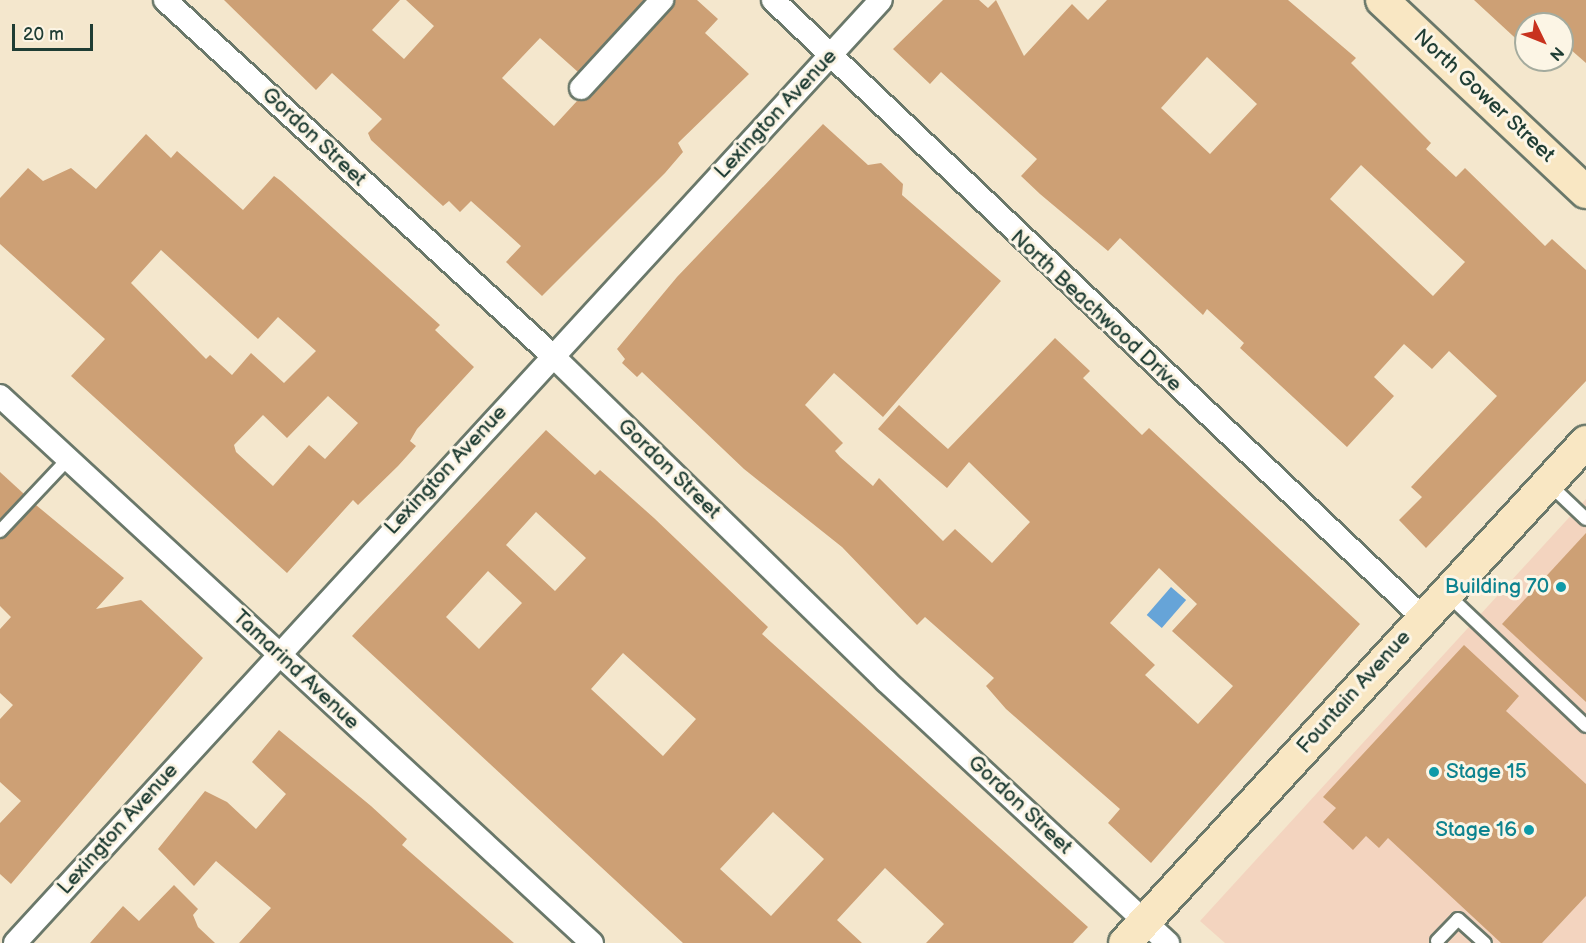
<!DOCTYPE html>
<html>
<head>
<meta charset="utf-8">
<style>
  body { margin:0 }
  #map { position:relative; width:1586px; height:943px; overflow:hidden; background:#f4e7cd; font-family:"Balsamiq Sans",sans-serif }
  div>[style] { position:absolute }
  .built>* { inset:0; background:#f3d4bf }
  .water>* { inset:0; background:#66a4d8; transform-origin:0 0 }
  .building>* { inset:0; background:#cda075 }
  .roads { filter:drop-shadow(2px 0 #6a786a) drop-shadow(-2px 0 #6a786a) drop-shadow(0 2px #6a786a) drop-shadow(0 -2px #6a786a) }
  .lane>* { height:12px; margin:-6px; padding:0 6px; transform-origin:6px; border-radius:6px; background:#fff }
  .street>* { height:22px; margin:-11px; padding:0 11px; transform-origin:11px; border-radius:11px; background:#fff }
  .secondary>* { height:32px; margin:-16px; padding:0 16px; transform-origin:16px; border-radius:16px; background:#f9e7c3 }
  .dots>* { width:16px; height:16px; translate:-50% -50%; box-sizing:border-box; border:3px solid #fcf5e5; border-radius:50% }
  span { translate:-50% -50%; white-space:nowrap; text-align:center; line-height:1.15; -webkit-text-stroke:6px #fcf5e5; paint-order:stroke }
  .street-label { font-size:21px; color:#1f3d34 }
  .culture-label { font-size:21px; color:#0d838f }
  .right { translate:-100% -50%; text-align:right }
  .left { translate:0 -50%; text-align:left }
  .north { position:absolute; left:1514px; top:12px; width:60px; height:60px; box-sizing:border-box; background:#fcf5e5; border:2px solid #a4ab9e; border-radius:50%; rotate:133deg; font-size:16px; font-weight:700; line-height:24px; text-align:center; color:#1f3d34 }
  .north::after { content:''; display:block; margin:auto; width:21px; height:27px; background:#c8321e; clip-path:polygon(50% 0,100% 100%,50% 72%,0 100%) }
  .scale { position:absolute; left:12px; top:24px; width:81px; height:27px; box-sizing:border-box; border:3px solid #1f3d34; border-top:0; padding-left:8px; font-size:18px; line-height:21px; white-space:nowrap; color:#1f3d34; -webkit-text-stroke:4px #fcf5e5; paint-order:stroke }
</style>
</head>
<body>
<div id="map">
  <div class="built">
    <div style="clip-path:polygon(1586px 499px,1586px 943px,1225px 943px,1200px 921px)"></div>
  </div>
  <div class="water">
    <div style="left:1171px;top:587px;width:20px;height:37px;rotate:41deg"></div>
  </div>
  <div class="building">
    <div style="clip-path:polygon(224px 0,400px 0,372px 30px,404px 59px,434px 26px,406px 0,644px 0,578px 72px,540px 38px,502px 78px,554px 126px,577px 101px,591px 97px,675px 0,697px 0,718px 19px,705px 33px,749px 74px,678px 143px,683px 152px,665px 173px,542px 296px,506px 262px,521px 246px,471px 201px,460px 212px,449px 201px,443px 206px,371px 140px,368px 133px,382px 119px,332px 73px,316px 90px)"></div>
    <div style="clip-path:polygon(evenodd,943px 0,979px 0,988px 8px,996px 0,1024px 56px,1072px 4px,1088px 20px,1107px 0,1288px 0,1356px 58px,1351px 63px,1431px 143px,1426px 149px,1456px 177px,1465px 168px,1545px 246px,1552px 239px,1586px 270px,1586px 381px,1426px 548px,1399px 520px,1422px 497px,1411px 487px,1497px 396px,1449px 351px,1432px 369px,1404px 344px,1374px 377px,1394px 396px,1347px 447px,1240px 348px,1244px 343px,1207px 309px,1203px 315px,1120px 238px,1108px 251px,1040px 194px,1021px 176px,1037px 159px,941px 72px,930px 84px,893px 49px,943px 0,1207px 57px,1257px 104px,1210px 154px,1161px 108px,1207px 57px,943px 0,1361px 165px,1465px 262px,1433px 296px,1330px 199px,1361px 165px)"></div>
    <div style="clip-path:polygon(1474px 0,1586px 0,1586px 63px,1562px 42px,1562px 24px,1526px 24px,1525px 47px)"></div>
    <div style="clip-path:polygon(evenodd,823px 124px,868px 165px,881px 163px,903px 184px,902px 195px,1001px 281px,883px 417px,834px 373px,805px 405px,843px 443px,835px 451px,840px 457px,873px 486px,879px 478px,943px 541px,955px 529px,992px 563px,1030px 522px,969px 462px,947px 488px,878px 429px,899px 405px,948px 449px,1055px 338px,1090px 371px,1083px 378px,1142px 435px,1149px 428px,1360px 624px,1151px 863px,1108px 823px,1120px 809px,1006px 709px,986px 686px,994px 678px,925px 617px,917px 625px,842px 547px,744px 469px,642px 372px,637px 377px,622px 363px,625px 359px,617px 349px,677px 277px,823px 124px,1159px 568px,1197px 604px,1172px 631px,1233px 686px,1198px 724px,1145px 675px,1155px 665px,1110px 623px,1159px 568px)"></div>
    <div style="clip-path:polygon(evenodd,146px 134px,171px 158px,177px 151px,243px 210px,274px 176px,281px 181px,440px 325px,435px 330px,474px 367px,417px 429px,410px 441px,416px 446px,398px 466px,358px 505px,353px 500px,287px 573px,71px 376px,105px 339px,0 244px,0 198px,28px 168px,43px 181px,71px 168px,96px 189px,146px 134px,161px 250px,258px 339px,278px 317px,316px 351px,284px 383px,251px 353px,232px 375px,210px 355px,206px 359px,131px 283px,161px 250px,146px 134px,328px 396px,358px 423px,325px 459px,309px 445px,273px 486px,236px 452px,234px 445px,263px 415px,287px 438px,328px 396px)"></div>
    <div style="clip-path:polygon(evenodd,546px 430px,595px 475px,600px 470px,654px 518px,768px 627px,762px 634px,1088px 927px,1073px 943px,926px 943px,944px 924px,885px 868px,837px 920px,862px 943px,683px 943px,352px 636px,546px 430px,536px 512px,586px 558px,555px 591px,506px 545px,536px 512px,546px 430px,488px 571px,522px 603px,479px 649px,446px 617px,488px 571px,546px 430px,623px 653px,696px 719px,663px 756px,591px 689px,623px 653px,546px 430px,773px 812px,824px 859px,771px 916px,720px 869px,773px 812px)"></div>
    <div style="clip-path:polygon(0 472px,24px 494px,0 519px)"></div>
    <div style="clip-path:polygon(36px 505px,124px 578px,96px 609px,141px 600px,203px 658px,11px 884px,0 874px,0 823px,21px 801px,0 782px,0 719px,13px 705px,0 693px,0 629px,11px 617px,0 606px,0 539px)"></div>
    <div style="clip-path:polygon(1586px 533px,1586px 702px,1502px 624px)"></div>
    <div style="clip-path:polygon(1464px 645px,1519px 696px,1506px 711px,1586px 784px,1586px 896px,1542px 943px,1501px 943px,1388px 838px,1379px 848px,1366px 836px,1353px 850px,1323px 822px,1336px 808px,1323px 797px)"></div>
    <div style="clip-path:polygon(279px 730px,371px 806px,407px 839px,402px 845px,514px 943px,239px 943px,271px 908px,216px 861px,194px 886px,158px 849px,205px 791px,227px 802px,256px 829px,286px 794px,252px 762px)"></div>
    <div style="clip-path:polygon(174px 885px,198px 909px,193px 915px,198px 927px,215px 943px,90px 943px,123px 906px,139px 921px)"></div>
  </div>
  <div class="roads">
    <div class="lane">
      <div style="left:1548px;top:483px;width:52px;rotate:43.5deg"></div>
      <div style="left:0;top:531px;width:99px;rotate:-46.6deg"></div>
      <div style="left:1448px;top:595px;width:190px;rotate:43.5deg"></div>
      <div style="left:1437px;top:941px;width:30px;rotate:-46deg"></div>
      <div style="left:1458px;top:919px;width:36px;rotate:42deg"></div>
    </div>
    <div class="street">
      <div style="left:165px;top:0;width:527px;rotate:42.54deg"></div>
      <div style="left:553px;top:356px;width:465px;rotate:44.3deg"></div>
      <div style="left:886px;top:681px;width:385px;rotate:42.9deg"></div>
      <div style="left:773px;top:0;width:895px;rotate:43.55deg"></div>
      <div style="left:581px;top:88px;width:120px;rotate:-47.4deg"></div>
      <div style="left:0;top:396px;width:806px;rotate:42.74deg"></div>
      <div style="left:15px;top:943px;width:1280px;rotate:-47.44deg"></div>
    </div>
    <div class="secondary">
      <div style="left:1382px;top:0;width:280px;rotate:43.3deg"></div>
      <div style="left:1125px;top:943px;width:681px;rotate:-47.38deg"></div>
    </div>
  </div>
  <div class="dots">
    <div style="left:1561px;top:587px;background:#0f9aa8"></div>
    <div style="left:1434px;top:772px;background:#0f9aa8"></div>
    <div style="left:1529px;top:830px;background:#0f9aa8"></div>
  </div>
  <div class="street-label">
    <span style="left:1484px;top:96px;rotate:43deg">North Gower Street</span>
    <span style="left:776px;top:114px;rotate:-47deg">Lexington Avenue</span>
    <span style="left:314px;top:137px;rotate:43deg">Gordon Street</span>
    <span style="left:1096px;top:311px;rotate:43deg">North Beachwood Drive</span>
    <span style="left:669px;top:469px;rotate:44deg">Gordon Street</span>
    <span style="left:446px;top:470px;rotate:-47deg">Lexington Avenue</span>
    <span style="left:296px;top:670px;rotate:43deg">Tamarind Avenue</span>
    <span style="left:1354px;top:692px;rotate:-48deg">Fountain Avenue</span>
    <span style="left:1020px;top:805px;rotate:43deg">Gordon Street</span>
    <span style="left:118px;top:829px;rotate:-48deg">Lexington Avenue</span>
  </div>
  <div class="culture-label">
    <span class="right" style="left:1549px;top:587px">Building 70</span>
    <span class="left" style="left:1446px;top:772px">Stage 15</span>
    <span class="right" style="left:1517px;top:830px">Stage 16</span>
  </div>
  <div class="north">N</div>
  <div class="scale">20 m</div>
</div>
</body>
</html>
